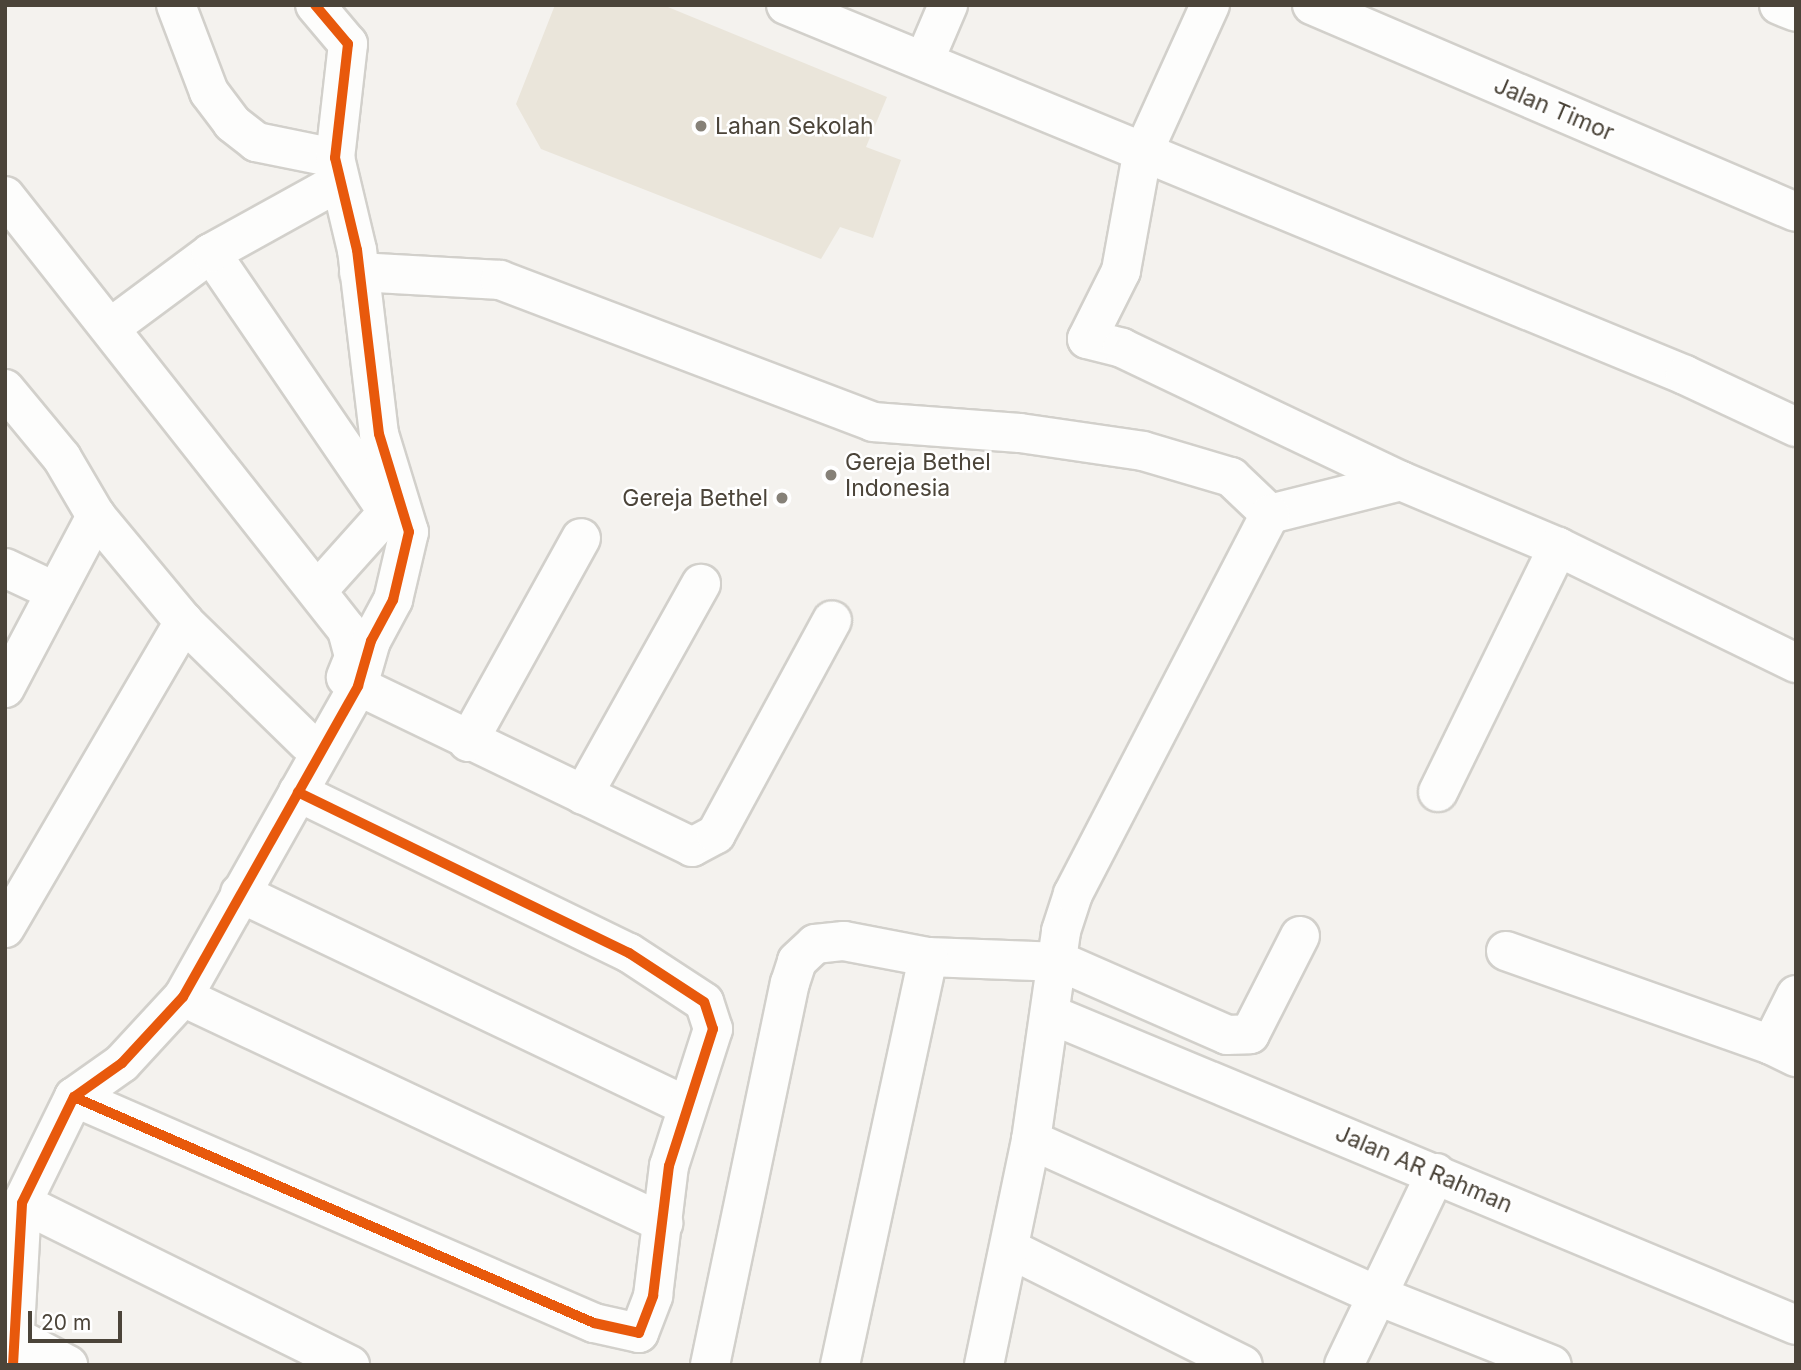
<!DOCTYPE html>
<html>
<head>
<meta charset="utf-8">
<style>
  body { margin:0 }
  #map { position:relative; width:1801px; height:1370px; overflow:hidden; background:#f4f2ee; font-family:Inter,sans-serif }
  div>[style] { position:absolute }
  .education>* { inset:0; background:#eae5da }
  .roads { filter:drop-shadow(2px 0 #d2d0cb) drop-shadow(-2px 0 #d2d0cb) drop-shadow(0 2px #d2d0cb) drop-shadow(0 -2px #d2d0cb) }
  .minor>* { height:38px; margin:-19px; padding:0 19px; transform-origin:19px; border-radius:19px; background:#fdfdfc }
  .cycleway>* { height:10px; margin:-5px; padding:0 5px; transform-origin:5px; border-radius:5px; background:#e8590c }
  .dots>* { width:19px; height:19px; translate:-50% -50%; box-sizing:border-box; border:4px solid #fff; border-radius:50% }
  span { translate:-50% -50%; white-space:nowrap; text-align:center; line-height:1.15; -webkit-text-stroke:5px #fff; paint-order:stroke }
  .street-label { font-size:23px; color:#4b4439 }
  .poi-label { font-size:23px; color:#4b4439 }
  .left { translate:0 -50%; text-align:left }
  .right { translate:-100% -50%; text-align:right }
  .frame { position:absolute; inset:0; border:7px solid #4b4439; pointer-events:none }
  .scale { position:absolute; left:28px; top:1311px; width:94px; height:32px; box-sizing:border-box; border:4px solid #4b4439; border-top:0; padding-left:9px; font-size:21px; line-height:24px; white-space:nowrap; color:#4b4439; -webkit-text-stroke:5px #fff; paint-order:stroke }
</style>
</head>
<body>
<div id="map">
  <div class="education">
    <div style="clip-path:polygon(555px 5px,663px 5px,887px 97px,866px 147px,901px 160px,873px 238px,840px 227px,821px 259px,541px 149px,516px 104px)"></div>
  </div>
  <div class="roads">
    <div class="minor">
      <div style="left:176px;top:5px;width:93px;rotate:69.2deg"></div>
      <div style="left:209px;top:92px;width:39px;rotate:53deg"></div>
      <div style="left:232px;top:123px;width:31px;rotate:38deg"></div>
      <div style="left:256px;top:142px;width:81px;rotate:11.4deg"></div>
      <div style="left:786px;top:5px;width:972px;rotate:22.37deg"></div>
      <div style="left:1685px;top:375px;width:123px;rotate:25.1deg"></div>
      <div style="left:1210px;top:5px;width:165px;rotate:114.4deg"></div>
      <div style="left:1142px;top:155px;width:118px;rotate:100.3deg"></div>
      <div style="left:1121px;top:271px;width:76px;rotate:116.6deg"></div>
      <div style="left:1087px;top:339px;width:36px;rotate:14deg"></div>
      <div style="left:1122px;top:348px;width:309px;rotate:25.5deg"></div>
      <div style="left:1401px;top:481px;width:170px;rotate:22.8deg"></div>
      <div style="left:1558px;top:547px;width:265px;rotate:26deg"></div>
      <div style="left:1312px;top:5px;width:526px;rotate:23.16deg"></div>
      <div style="left:1779px;top:5px;width:18px;rotate:22deg"></div>
      <div style="left:925px;top:59px;width:59px;rotate:-66.9deg"></div>
      <div style="left:5px;top:196px;width:553px;rotate:51.76deg"></div>
      <div style="left:347px;top:630px;width:28px;rotate:75deg"></div>
      <div style="left:354px;top:657px;width:22px;rotate:112deg"></div>
      <div style="left:211px;top:253px;width:314px;rotate:55.7deg"></div>
      <div style="left:388px;top:512px;width:106px;rotate:131.9deg"></div>
      <div style="left:359px;top:272px;width:141px;rotate:3.2deg"></div>
      <div style="left:500px;top:280px;width:399px;rotate:20.8deg"></div>
      <div style="left:873px;top:422px;width:147px;rotate:4.3deg"></div>
      <div style="left:1020px;top:433px;width:124px;rotate:8.3deg"></div>
      <div style="left:1143px;top:451px;width:92px;rotate:16.5deg"></div>
      <div style="left:1231px;top:477px;width:54px;rotate:43.5deg"></div>
      <div style="left:1270px;top:514px;width:135px;rotate:-14.1deg"></div>
      <div style="left:110px;top:328px;width:126px;rotate:-36.6deg"></div>
      <div style="left:211px;top:253px;width:146px;rotate:-29deg"></div>
      <div style="left:5px;top:389px;width:89px;rotate:50.4deg"></div>
      <div style="left:62px;top:458px;width:67px;rotate:59.6deg"></div>
      <div style="left:96px;top:516px;width:138px;rotate:50.3deg"></div>
      <div style="left:184px;top:622px;width:173px;rotate:44.3deg"></div>
      <div style="left:5px;top:568px;width:56px;rotate:25.2deg"></div>
      <div style="left:358px;top:686px;width:371px;rotate:25.7deg"></div>
      <div style="left:692px;top:847px;width:27px;rotate:-28deg"></div>
      <div style="left:716px;top:834px;width:243px;rotate:-61.5deg"></div>
      <div style="left:5px;top:688px;width:195px;rotate:-62.1deg"></div>
      <div style="left:468px;top:742px;width:233px;rotate:-61deg"></div>
      <div style="left:1438px;top:792px;width:273px;rotate:-63.9deg"></div>
      <div style="left:583px;top:795px;width:242px;rotate:-60.8deg"></div>
      <div style="left:240px;top:893px;width:495px;rotate:25.5deg"></div>
      <div style="left:5px;top:928px;width:355px;rotate:-59.7deg"></div>
      <div style="left:1506px;top:951px;width:281px;rotate:19.5deg"></div>
      <div style="left:1796px;top:995px;width:56px;rotate:116.6deg"></div>
      <div style="left:1771px;top:1045px;width:28px;rotate:26deg"></div>
      <div style="left:183px;top:997px;width:531px;rotate:25.21deg"></div>
      <div style="left:1052px;top:1015px;width:806px;rotate:22.62deg"></div>
      <div style="left:74px;top:1097px;width:567px;rotate:23.49deg"></div>
      <div style="left:594px;top:1323px;width:46px;rotate:12.5deg"></div>
      <div style="left:639px;top:1333px;width:40px;rotate:-69deg"></div>
      <div style="left:653px;top:1296px;width:131px;rotate:-83deg"></div>
      <div style="left:669px;top:1166px;width:144px;rotate:-72.2deg"></div>
      <div style="left:713px;top:1029px;width:28px;rotate:-108deg"></div>
      <div style="left:704px;top:1002px;width:90px;rotate:-146.8deg"></div>
      <div style="left:629px;top:953px;width:368px;rotate:-154.1deg"></div>
      <div style="left:1031px;top:1140px;width:378px;rotate:24.2deg"></div>
      <div style="left:1376px;top:1295px;width:189px;rotate:21.7deg"></div>
      <div style="left:22px;top:1203px;width:366px;rotate:26.3deg"></div>
      <div style="left:1010px;top:1249px;width:260px;rotate:26.5deg"></div>
      <div style="left:17px;top:1338px;width:58px;rotate:27.9deg"></div>
      <div style="left:13px;top:1365px;width:162px;rotate:-86.8deg"></div>
      <div style="left:22px;top:1203px;width:118px;rotate:-63.9deg"></div>
      <div style="left:74px;top:1097px;width:59px;rotate:-35.3deg"></div>
      <div style="left:122px;top:1063px;width:90px;rotate:-47.3deg"></div>
      <div style="left:183px;top:997px;width:357px;rotate:-60.6deg"></div>
      <div style="left:358px;top:686px;width:47px;rotate:-73.9deg"></div>
      <div style="left:371px;top:641px;width:47px;rotate:-61.8deg"></div>
      <div style="left:393px;top:600px;width:70px;rotate:-76.8deg"></div>
      <div style="left:409px;top:532px;width:102px;rotate:-107deg"></div>
      <div style="left:379px;top:434px;width:185px;rotate:-96.8deg"></div>
      <div style="left:357px;top:250px;width:95px;rotate:-103.4deg"></div>
      <div style="left:335px;top:158px;width:115px;rotate:-83.5deg"></div>
      <div style="left:348px;top:44px;width:51px;rotate:-130.2deg"></div>
      <div style="left:710px;top:1365px;width:390px;rotate:-78.2deg"></div>
      <div style="left:790px;top:983px;width:23px;rotate:-72deg"></div>
      <div style="left:797px;top:961px;width:25px;rotate:-43deg"></div>
      <div style="left:815px;top:944px;width:29px;rotate:-6deg"></div>
      <div style="left:844px;top:941px;width:86px;rotate:10.8deg"></div>
      <div style="left:928px;top:957px;width:133px;rotate:2.2deg"></div>
      <div style="left:1061px;top:962px;width:181px;rotate:23.7deg"></div>
      <div style="left:1227px;top:1035px;width:23px;rotate:-2deg"></div>
      <div style="left:1250px;top:1034px;width:110px;rotate:-63deg"></div>
      <div style="left:840px;top:1365px;width:417px;rotate:-77.8deg"></div>
      <div style="left:984px;top:1365px;width:230px;rotate:-78.2deg"></div>
      <div style="left:1031px;top:1140px;width:211px;rotate:-81.8deg"></div>
      <div style="left:1061px;top:931px;width:39px;rotate:-72deg"></div>
      <div style="left:1073px;top:894px;width:428px;rotate:-62.6deg"></div>
      <div style="left:1344px;top:1365px;width:213px;rotate:-64.4deg"></div>
    </div>
  </div>
  <div class="cycleway">
    <div style="left:74px;top:1097px;width:567px;rotate:23.49deg"></div>
    <div style="left:594px;top:1323px;width:46px;rotate:12.5deg"></div>
    <div style="left:639px;top:1333px;width:40px;rotate:-69deg"></div>
    <div style="left:653px;top:1296px;width:131px;rotate:-83deg"></div>
    <div style="left:669px;top:1166px;width:144px;rotate:-72.2deg"></div>
    <div style="left:713px;top:1029px;width:28px;rotate:-108deg"></div>
    <div style="left:704px;top:1002px;width:90px;rotate:-146.8deg"></div>
    <div style="left:629px;top:953px;width:368px;rotate:-154.1deg"></div>
    <div style="left:13px;top:1365px;width:162px;rotate:-86.8deg"></div>
    <div style="left:22px;top:1203px;width:118px;rotate:-63.9deg"></div>
    <div style="left:74px;top:1097px;width:59px;rotate:-35.3deg"></div>
    <div style="left:122px;top:1063px;width:90px;rotate:-47.3deg"></div>
    <div style="left:183px;top:997px;width:357px;rotate:-60.6deg"></div>
    <div style="left:358px;top:686px;width:47px;rotate:-73.9deg"></div>
    <div style="left:371px;top:641px;width:47px;rotate:-61.8deg"></div>
    <div style="left:393px;top:600px;width:70px;rotate:-76.8deg"></div>
    <div style="left:409px;top:532px;width:102px;rotate:-107deg"></div>
    <div style="left:379px;top:434px;width:185px;rotate:-96.8deg"></div>
    <div style="left:357px;top:250px;width:95px;rotate:-103.4deg"></div>
    <div style="left:335px;top:158px;width:115px;rotate:-83.5deg"></div>
    <div style="left:348px;top:44px;width:51px;rotate:-130.2deg"></div>
  </div>
  <div class="dots">
    <div style="left:701px;top:126px;background:#868178"></div>
    <div style="left:831px;top:475px;background:#868178"></div>
    <div style="left:782px;top:498px;background:#868178"></div>
  </div>
  <div class="street-label">
    <span style="left:1554px;top:109px;rotate:23deg">Jalan Timor</span>
    <span style="left:1424px;top:1169px;rotate:23deg">Jalan AR Rahman</span>
  </div>
  <div class="poi-label">
    <span class="left" style="left:715px;top:126px">Lahan Sekolah</span>
    <span class="left" style="left:845px;top:475px">Gereja Bethel<br>Indonesia</span>
    <span class="right" style="left:768px;top:498px">Gereja Bethel</span>
  </div>
  <div class="frame"></div>
  <div class="scale">20 m</div>
</div>
</body>
</html>
